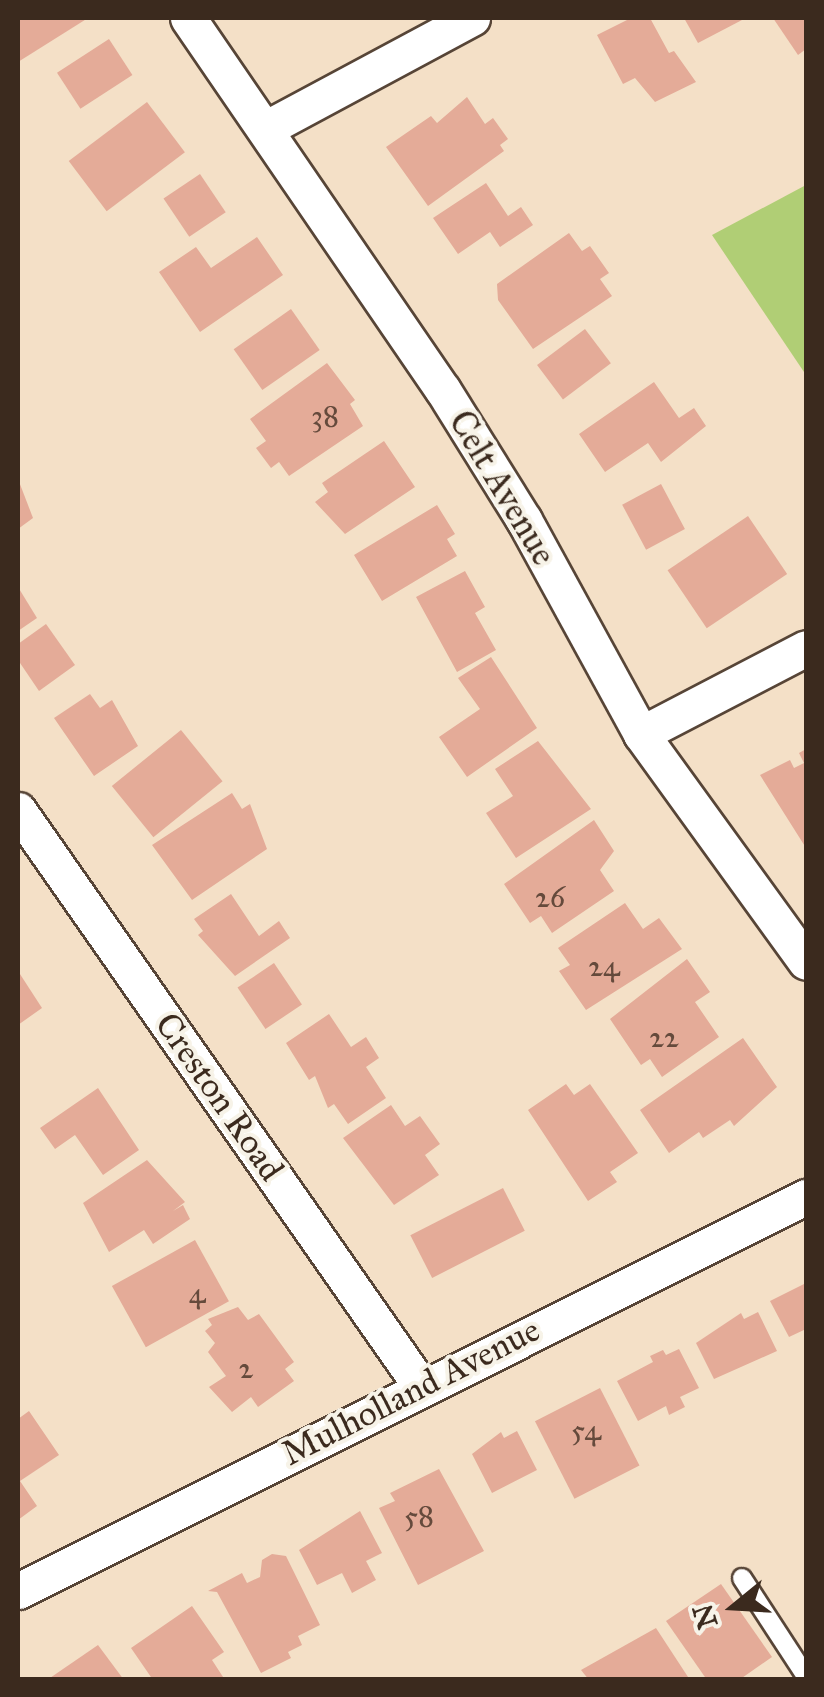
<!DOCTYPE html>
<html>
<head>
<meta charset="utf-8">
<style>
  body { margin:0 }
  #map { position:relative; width:824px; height:1697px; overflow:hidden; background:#f4e0c7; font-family:"IM FELL Great Primer",serif }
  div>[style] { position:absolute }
  .green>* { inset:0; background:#b0ce75 }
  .building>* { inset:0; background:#e4ab98; transform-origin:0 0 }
  .roads { filter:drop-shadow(2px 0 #574537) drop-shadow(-2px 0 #574537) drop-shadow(0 2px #574537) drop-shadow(0 -2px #574537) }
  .lane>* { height:18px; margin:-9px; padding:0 9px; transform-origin:9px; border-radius:9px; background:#fff }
  .street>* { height:35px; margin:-17.5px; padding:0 17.5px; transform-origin:17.5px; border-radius:17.5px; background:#fff }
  span { translate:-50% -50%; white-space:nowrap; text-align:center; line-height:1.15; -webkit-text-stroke:8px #f7f3e8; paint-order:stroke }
  .number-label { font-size:30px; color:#654a3c }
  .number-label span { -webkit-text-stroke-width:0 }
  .street-label { font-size:35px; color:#3b2a1e }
  .frame { position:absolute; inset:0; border:20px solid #3b2a1e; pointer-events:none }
  .north { position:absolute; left:684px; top:1557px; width:100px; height:100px; -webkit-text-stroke:8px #f7f3e8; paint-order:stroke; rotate:252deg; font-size:28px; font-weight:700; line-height:40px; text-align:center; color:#3b2a1e }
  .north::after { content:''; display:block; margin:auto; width:35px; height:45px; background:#3b2a1e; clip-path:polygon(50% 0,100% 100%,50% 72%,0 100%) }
</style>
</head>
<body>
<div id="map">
  <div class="green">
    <div style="clip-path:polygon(806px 185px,806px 375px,712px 235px)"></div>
  </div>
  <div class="building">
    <div style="clip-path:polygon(18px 18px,88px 18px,18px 62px)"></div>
    <div style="clip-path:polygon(631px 18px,650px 18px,669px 53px,674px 51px,696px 82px,655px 102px,635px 78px,623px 84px,597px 35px)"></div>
    <div style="clip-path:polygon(684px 18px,741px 18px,742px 20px,698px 43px)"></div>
    <div style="clip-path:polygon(773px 18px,806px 18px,806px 49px,798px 55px)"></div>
    <div style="left:109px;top:39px;width:43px;height:62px;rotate:57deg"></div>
    <div style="clip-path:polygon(467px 97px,485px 124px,493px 118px,508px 139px,500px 145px,504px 151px,428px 206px,386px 147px,431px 116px,437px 123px)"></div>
    <div style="left:147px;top:102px;width:63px;height:98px;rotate:53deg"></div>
    <div style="left:200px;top:174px;width:46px;height:44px;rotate:56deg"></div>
    <div style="clip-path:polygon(486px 183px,508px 216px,521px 207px,533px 225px,500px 247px,490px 232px,458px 254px,433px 218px)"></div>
    <div style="clip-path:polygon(569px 233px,582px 251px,590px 246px,609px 273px,600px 279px,612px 296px,533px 349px,498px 300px,497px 284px)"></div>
    <div style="clip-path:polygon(257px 237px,283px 275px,200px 332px,159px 272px,196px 247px,211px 268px)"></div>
    <div style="left:291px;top:309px;width:50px;height:70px;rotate:55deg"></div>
    <div style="left:585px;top:329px;width:43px;height:60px;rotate:53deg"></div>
    <div style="clip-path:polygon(327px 363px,355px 400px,350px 404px,363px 426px,289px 476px,279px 462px,271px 468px,256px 448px,266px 441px,250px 419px)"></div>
    <div style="clip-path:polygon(654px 382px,679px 418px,694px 408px,706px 426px,661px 462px,648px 443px,605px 472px,579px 434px)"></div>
    <div style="clip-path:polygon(384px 441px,415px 487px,345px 534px,315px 502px,328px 492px,322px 483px)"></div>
    <div style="clip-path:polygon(18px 479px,33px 518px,18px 529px)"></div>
    <div style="left:661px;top:484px;width:51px;height:44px;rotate:62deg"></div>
    <div style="clip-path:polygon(437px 505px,455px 534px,447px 539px,457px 556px,382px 601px,354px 555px)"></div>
    <div style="left:748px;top:516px;width:70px;height:97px;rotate:56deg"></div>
    <div style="clip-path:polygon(465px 571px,485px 607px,475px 613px,496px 650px,457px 672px,416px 597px)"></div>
    <div style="clip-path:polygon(18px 587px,37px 618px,18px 631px)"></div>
    <div style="clip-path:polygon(46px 624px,75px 665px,39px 691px,18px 660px,18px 644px)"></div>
    <div style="clip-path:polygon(491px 657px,537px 728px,467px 777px,439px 737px,480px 709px,458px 678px)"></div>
    <div style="clip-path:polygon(90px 694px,100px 708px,112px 700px,138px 746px,94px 776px,54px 718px)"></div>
    <div style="left:181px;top:730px;width:66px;height:89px;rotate:51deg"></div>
    <div style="clip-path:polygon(538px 741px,591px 809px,516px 858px,486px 813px,513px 796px,495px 769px)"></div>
    <div style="clip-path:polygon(806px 749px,806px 848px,760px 775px,790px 760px,794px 768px,804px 763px,799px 753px)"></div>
    <div style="clip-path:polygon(232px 793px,242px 809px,250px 804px,267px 849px,192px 900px,152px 845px)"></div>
    <div style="clip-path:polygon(594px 820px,614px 851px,600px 870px,614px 891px,552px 933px,541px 916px,530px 923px,504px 884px)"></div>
    <div style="clip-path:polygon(231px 894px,259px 936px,279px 921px,290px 938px,235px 976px,198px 935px,203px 931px,194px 919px)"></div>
    <div style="clip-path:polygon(625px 903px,643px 929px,659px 918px,682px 949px,586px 1010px,559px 971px,570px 965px,558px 948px)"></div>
    <div style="clip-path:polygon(687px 959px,710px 992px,695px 1002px,719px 1037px,662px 1077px,650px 1059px,641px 1065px,610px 1019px)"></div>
    <div style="left:274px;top:963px;width:50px;height:44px;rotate:56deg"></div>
    <div style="clip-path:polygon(18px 971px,42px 1008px,18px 1025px)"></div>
    <div style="clip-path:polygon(329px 1014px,351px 1047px,366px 1037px,379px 1058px,366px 1067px,386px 1098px,348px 1124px,334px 1104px,328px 1108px,315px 1076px,309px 1080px,286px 1043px)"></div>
    <div style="clip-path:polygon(743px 1038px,777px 1087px,734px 1126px,730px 1120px,703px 1138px,699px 1132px,669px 1153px,640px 1110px)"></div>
    <div style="clip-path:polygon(566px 1084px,574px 1095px,590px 1084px,638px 1153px,610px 1172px,617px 1182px,588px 1201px,528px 1110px)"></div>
    <div style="clip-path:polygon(98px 1088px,139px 1150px,103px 1175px,75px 1135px,55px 1149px,40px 1128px)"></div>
    <div style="clip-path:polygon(391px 1105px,405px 1126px,420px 1116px,440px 1144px,425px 1155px,439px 1175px,394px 1205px,343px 1138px)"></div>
    <div style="clip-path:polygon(147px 1160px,185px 1202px,173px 1211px,183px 1205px,190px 1219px,153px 1244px,144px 1230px,109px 1252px,83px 1203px)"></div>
    <div style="left:503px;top:1188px;width:48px;height:104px;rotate:63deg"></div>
    <div style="left:195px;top:1240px;width:70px;height:95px;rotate:61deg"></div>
    <div style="clip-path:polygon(806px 1283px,806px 1329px,789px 1337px,770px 1301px)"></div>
    <div style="clip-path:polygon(238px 1307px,248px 1320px,259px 1314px,294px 1362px,285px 1369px,294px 1381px,258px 1407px,251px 1397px,232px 1412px,209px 1387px,226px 1376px,208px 1352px,215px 1343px,205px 1331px,212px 1325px,208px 1319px)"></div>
    <div style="clip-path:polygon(758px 1312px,777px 1351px,714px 1379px,696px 1343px,741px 1313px,744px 1319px)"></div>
    <div style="clip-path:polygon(679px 1349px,699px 1388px,680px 1397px,685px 1407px,669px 1415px,666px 1406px,638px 1421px,617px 1381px,653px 1362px,650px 1356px,663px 1350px,666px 1355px)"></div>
    <div style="left:600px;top:1388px;width:87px;height:73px;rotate:63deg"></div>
    <div style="clip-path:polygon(29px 1411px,59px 1455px,20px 1481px,37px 1506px,18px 1520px,18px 1419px)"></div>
    <div style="clip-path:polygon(517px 1431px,537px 1470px,492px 1493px,472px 1454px,501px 1432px,504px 1438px)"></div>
    <div style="clip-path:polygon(439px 1469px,484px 1551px,418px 1585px,379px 1508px,395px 1501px,390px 1493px)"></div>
    <div style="clip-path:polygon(360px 1511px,382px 1553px,366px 1561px,376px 1580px,352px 1593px,342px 1573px,317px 1585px,299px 1550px)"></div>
    <div style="clip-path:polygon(272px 1554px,286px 1556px,320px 1625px,298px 1636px,302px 1645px,288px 1652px,291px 1658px,261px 1673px,217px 1592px,208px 1591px,242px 1573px,247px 1583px,260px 1577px,262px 1560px)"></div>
    <div style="clip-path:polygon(721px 1584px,772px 1657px,739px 1680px,707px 1680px,666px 1621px)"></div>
    <div style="clip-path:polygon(192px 1606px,224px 1652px,212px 1660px,225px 1680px,153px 1680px,131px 1648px)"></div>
    <div style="clip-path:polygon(656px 1628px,690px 1680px,589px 1680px,581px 1670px)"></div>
    <div style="clip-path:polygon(98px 1645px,124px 1680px,47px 1680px)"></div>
  </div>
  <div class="roads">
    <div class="lane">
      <div style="left:742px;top:1578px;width:117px;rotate:56.9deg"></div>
    </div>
    <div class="street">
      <div style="left:188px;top:18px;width:451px;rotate:55.6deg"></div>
      <div style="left:443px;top:390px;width:153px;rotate:58.1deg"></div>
      <div style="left:524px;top:520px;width:244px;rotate:61.3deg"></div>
      <div style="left:641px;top:734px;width:281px;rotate:54.1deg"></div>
      <div style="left:265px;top:129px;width:235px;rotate:-28.2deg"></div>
      <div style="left:641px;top:734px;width:186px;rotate:-27.5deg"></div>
      <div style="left:18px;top:810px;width:702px;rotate:55.04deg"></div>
      <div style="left:18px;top:1591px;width:881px;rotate:-26.57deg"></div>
    </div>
  </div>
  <div class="number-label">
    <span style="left:325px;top:416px">38</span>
    <span style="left:550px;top:897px">26</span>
    <span style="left:604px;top:966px">24</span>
    <span style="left:664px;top:1037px">22</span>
    <span style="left:197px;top:1293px">4</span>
    <span style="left:246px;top:1368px">2</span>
    <span style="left:586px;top:1430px">54</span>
    <span style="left:419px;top:1516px">58</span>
  </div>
  <div class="street-label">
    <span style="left:502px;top:488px;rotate:59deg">Celt Avenue</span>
    <span style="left:219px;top:1097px;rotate:55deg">Creston Road</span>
    <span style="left:411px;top:1392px;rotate:-27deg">Mulholland Avenue</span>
  </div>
  <div class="frame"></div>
  <div class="north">N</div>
</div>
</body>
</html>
